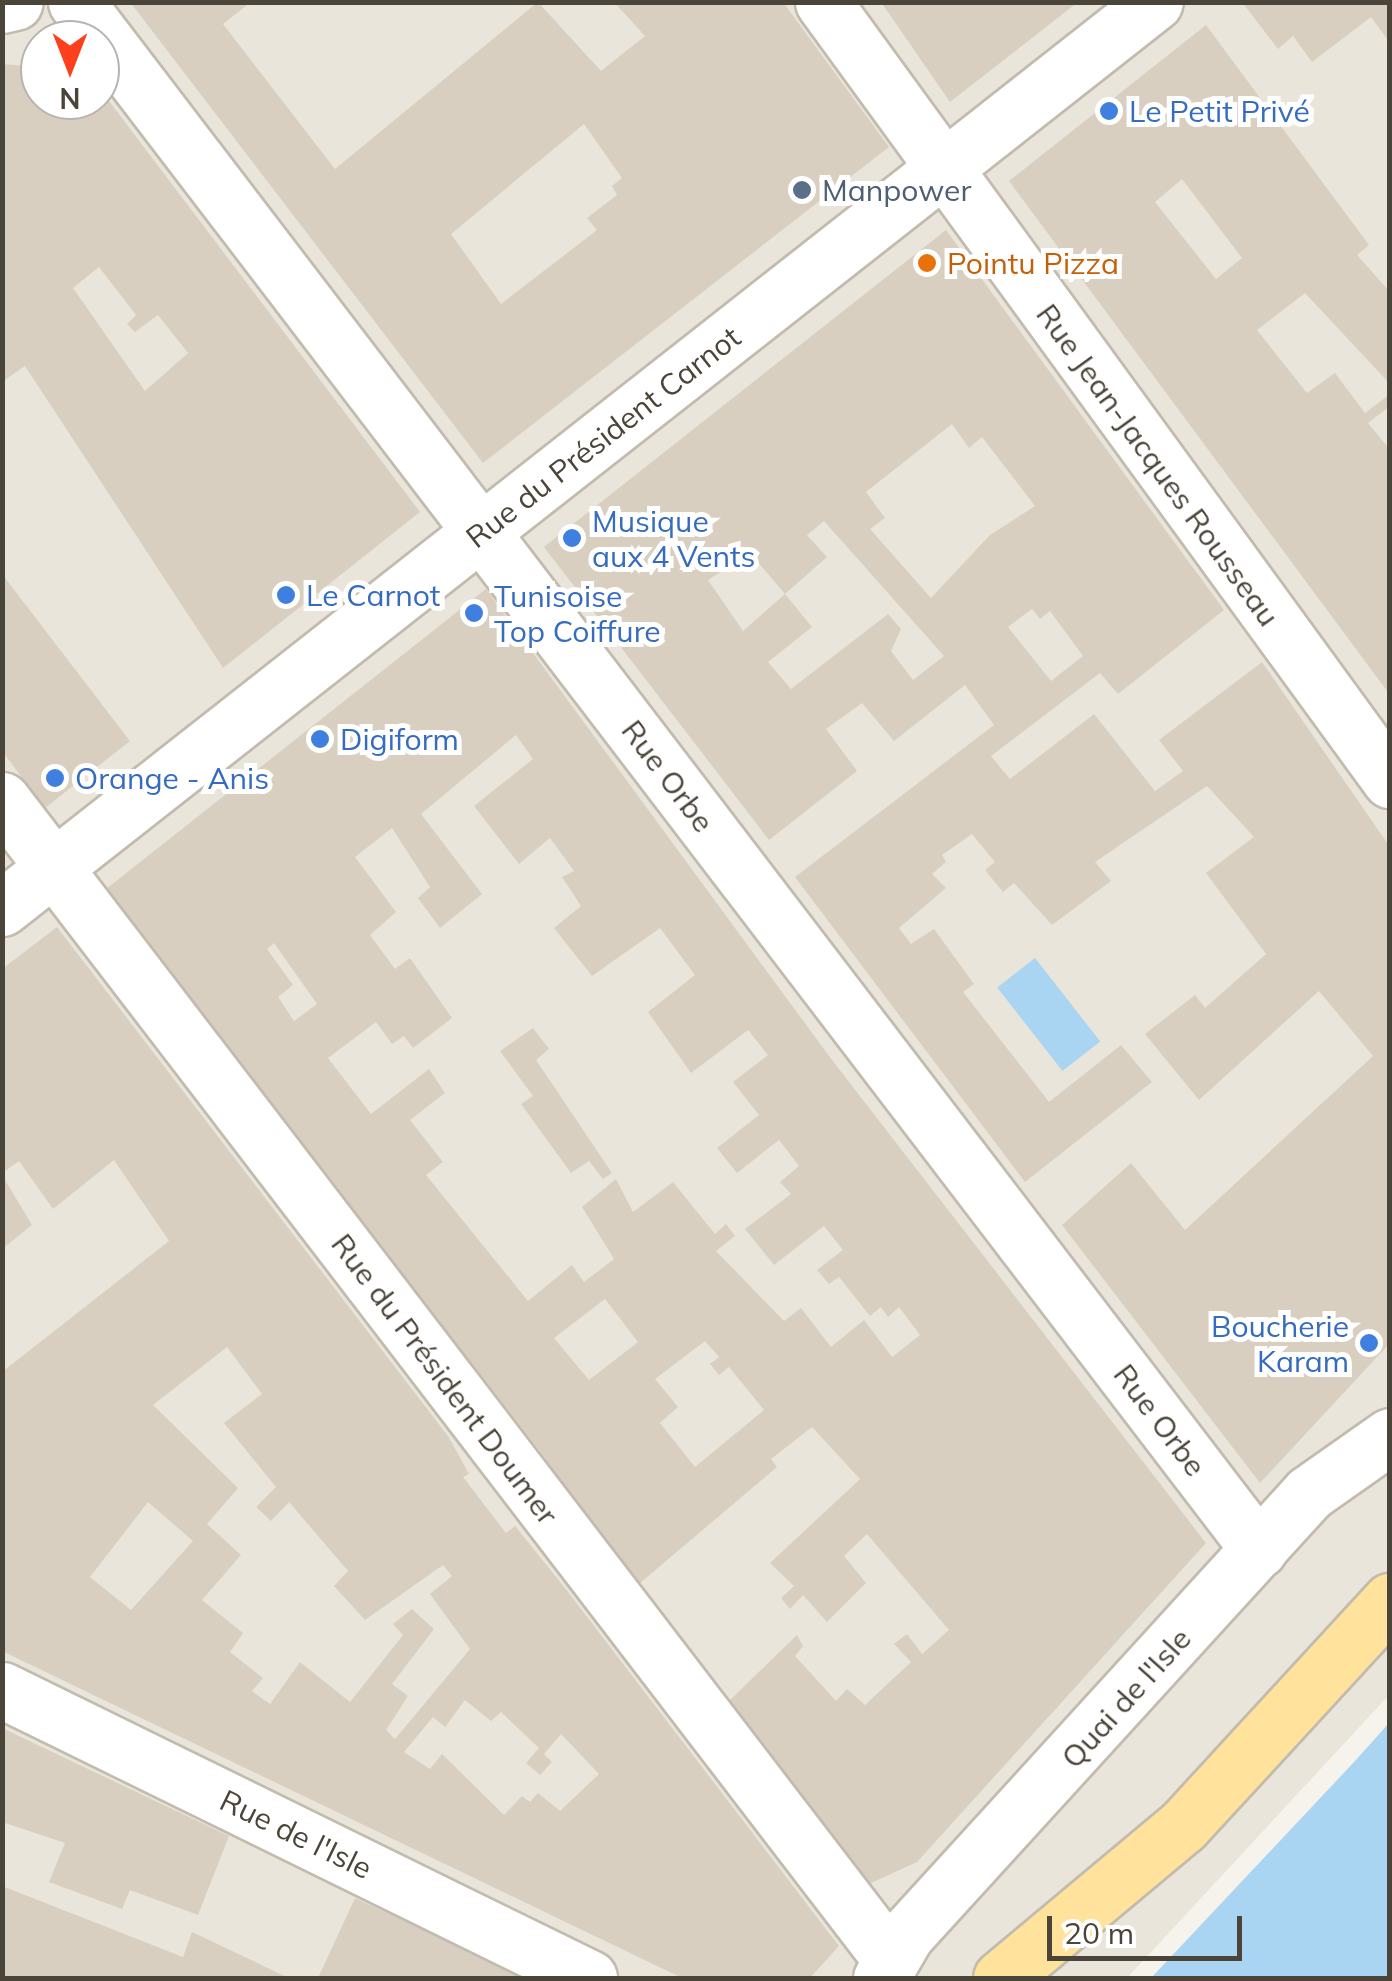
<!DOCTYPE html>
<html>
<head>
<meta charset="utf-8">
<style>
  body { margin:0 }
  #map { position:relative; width:1392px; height:1981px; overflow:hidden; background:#f6f3ec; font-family:Mulish,sans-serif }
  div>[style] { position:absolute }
  .residential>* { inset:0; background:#eae5da }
  .water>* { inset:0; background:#a9d4f2; transform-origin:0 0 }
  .building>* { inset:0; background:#d8cfc1 }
  .roads { filter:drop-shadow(2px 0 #c2bbae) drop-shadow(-2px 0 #c2bbae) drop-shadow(0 2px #c2bbae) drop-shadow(0 -2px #c2bbae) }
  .minor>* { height:55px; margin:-27.5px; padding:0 27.5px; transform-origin:27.5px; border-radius:27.5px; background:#fff }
  .major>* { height:55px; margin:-27.5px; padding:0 27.5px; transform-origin:27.5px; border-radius:27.5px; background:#ffe39c }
  .dots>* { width:28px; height:28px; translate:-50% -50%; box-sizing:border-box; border:5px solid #fff; border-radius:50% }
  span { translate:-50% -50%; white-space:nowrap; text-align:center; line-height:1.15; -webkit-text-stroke:10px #fff; paint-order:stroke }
  .shop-label { font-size:30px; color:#366cbe }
  .left { translate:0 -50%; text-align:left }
  .right { translate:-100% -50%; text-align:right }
  .service-label { font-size:30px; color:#4e5e75 }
  .food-label { font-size:30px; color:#c56008 }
  .street-label { font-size:30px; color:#4b4439 }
  .frame { position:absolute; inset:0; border:5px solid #4b4439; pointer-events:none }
  .north { position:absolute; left:20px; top:20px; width:100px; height:100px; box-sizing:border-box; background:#fff; border:2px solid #b7b4b0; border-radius:50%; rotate:180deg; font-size:28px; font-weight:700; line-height:40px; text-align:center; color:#4b4439 }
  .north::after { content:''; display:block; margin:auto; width:35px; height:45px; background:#fc3f1d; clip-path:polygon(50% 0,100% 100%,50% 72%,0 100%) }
  .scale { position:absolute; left:1047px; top:1916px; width:195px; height:45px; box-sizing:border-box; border:5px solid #4b4439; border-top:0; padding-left:12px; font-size:30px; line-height:35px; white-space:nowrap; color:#4b4439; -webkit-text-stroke:8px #fff; paint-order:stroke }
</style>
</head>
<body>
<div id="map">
  <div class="residential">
    <div style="clip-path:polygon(evenodd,3px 3px,1389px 3px,1389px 1695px,1127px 1978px,3px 1978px,3px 3px,40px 40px,100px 40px,100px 100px,40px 100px,40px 40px)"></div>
  </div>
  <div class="water">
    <div style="left:1035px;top:958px;width:106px;height:48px;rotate:52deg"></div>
    <div style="clip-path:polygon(1389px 1723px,1389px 1978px,1151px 1978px,1355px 1761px)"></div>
  </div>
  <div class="building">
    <div style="clip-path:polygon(evenodd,130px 2px,251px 2px,223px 24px,335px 169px,538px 2px,601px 71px,645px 36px,614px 2px,783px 2px,889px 147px,483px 463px,130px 2px,584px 124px,622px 178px,612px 186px,617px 195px,587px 218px,597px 230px,501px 304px,451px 234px,584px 124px)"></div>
    <div style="clip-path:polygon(881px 2px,1078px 2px,950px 102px)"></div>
    <div style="clip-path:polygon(1242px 2px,1390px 2px,1390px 43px,1371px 17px,1312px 62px,1293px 36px,1278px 49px)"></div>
    <div style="clip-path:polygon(evenodd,1206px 25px,1369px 245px,1357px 255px,1390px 292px,1390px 384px,1305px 293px,1257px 330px,1307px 393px,1335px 373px,1365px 413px,1390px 394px,1390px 406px,1368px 423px,1390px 450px,1390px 695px,1009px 181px,1206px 25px,1182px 179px,1242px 258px,1216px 279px,1155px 202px,1182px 179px)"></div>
    <div style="clip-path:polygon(evenodd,2px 64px,40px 67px,40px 100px,100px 100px,100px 89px,420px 512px,223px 668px,25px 366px,2px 382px,2px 64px,99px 267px,136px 315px,127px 324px,135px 332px,158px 315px,188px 353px,145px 391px,73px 288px,99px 267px)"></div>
    <div style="clip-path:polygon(evenodd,946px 230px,1224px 610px,1118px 694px,1100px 673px,991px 756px,1010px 779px,1094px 714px,1155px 791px,1183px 771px,1159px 740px,1262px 662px,1390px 847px,1390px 1343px,1260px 1483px,1062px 1225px,1131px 1163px,1185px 1230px,1373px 1056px,1319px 991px,1199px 1100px,1145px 1034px,1195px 995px,1205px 1008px,1266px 954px,1206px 873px,1254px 837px,1207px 786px,1095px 862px,1111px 881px,1052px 925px,1014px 883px,1003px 892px,985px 870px,995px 862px,972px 834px,942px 855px,946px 862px,932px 874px,946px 888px,899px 928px,911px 944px,934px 929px,974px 984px,963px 992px,1049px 1102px,1121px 1045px,1152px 1082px,1025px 1182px,795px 877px,994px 725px,965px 685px,894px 741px,862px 703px,826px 729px,857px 771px,769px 840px,544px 547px,946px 230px,952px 424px,969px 448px,982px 437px,1035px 506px,990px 535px,931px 598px,870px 529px,885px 518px,866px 492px,952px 424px,946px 230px,824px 521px,944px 656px,913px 680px,891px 651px,901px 629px,888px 614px,791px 689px,768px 662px,812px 627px,785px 594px,743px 631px,708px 580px,750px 553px,785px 594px,827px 557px,807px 535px,824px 521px,946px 230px,1032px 609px,1040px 619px,1050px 611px,1083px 656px,1051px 681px,1008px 627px,1032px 609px)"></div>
    <div style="clip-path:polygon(2px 574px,130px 741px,45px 808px,2px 751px)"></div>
    <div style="clip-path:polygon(evenodd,486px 589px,832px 1060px,1206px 1543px,917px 1862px,869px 1884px,729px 1701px,797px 1635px,803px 1646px,795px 1656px,836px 1701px,847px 1689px,865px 1705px,911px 1662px,894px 1644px,907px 1634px,922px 1654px,949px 1630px,867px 1534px,844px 1556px,866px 1583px,827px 1622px,803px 1595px,790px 1609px,781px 1598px,794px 1586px,770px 1563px,860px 1479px,812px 1427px,771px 1459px,777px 1467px,633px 1589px,543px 1455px,475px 1367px,469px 1370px,106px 889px,486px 589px,516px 735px,533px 759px,474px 806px,519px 864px,550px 838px,574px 871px,562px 877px,581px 906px,554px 928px,592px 976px,660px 928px,695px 975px,648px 1012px,691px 1073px,748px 1030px,768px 1055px,733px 1082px,759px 1115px,717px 1148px,737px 1173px,779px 1140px,799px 1166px,780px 1182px,791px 1194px,745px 1229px,774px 1265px,824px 1226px,843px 1250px,817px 1270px,829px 1284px,839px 1277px,870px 1316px,881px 1307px,888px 1317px,899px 1307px,920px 1335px,892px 1357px,864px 1320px,831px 1347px,801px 1308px,784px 1321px,716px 1251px,735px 1236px,726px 1224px,715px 1234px,673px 1182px,633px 1212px,616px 1179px,582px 1207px,614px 1259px,584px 1282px,572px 1265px,528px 1301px,426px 1175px,443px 1162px,410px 1120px,445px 1093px,429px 1069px,371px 1114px,328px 1058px,376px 1022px,392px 1044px,404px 1036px,413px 1048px,452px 1018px,410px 958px,395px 969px,370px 935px,396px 912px,355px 857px,392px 828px,430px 887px,418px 898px,440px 928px,482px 894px,421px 814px,516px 735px,486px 589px,274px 943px,317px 1004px,294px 1021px,278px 997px,293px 985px,267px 949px,274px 943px,486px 589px,605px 1299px,638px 1342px,589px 1380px,554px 1338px,605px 1299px,486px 589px,705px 1341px,719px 1357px,710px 1364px,719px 1375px,729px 1367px,764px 1410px,695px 1467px,660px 1423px,678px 1407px,655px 1379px,705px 1341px)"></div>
    <div style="clip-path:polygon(evenodd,57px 927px,448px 1436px,469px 1474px,463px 1477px,506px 1533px,515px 1526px,565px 1588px,839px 1946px,810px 1978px,682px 1978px,2px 1651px,2px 1372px,169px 1241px,114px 1160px,53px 1209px,19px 1161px,2px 1173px,2px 969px,57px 927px,227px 1347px,262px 1394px,224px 1423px,276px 1487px,256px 1507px,271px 1521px,289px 1502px,348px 1571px,334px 1586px,365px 1620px,443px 1565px,452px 1576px,430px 1594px,470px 1649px,395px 1739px,386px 1730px,408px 1696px,392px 1684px,434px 1629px,412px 1609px,393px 1624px,403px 1635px,350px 1702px,300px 1662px,270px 1704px,252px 1691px,263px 1678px,230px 1652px,243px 1633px,202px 1600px,241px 1555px,207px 1524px,238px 1488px,153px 1405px,227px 1347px,57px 927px,148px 1502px,193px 1541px,131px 1610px,90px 1577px,148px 1502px,57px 927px,465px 1700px,491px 1721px,501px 1712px,539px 1748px,526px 1763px,540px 1775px,552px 1762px,544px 1754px,561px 1734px,599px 1774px,560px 1811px,538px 1793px,530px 1802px,522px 1796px,504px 1815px,442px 1754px,430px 1769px,404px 1752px,433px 1717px,445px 1727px,465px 1700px)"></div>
    <div style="clip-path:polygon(533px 1028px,549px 1049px,536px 1060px,612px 1173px,603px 1179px,589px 1161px,571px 1173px,521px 1104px,533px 1096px,500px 1051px)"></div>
    <div style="clip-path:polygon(2px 1175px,32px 1225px,2px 1249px)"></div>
    <div style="clip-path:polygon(2px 1728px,229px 1836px,198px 1915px,130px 1890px,122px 1909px,49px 1882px,65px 1843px,2px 1822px)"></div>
    <div style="clip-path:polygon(2px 1886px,183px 1957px,192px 1932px,289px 1978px,2px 1978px)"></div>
    <div style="clip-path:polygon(355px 1898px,528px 1978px,318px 1978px)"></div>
  </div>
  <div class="roads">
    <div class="minor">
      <div style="left:76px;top:2px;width:1948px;rotate:52.61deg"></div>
      <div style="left:823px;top:2px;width:963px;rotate:53.92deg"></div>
      <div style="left:2px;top:5px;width:13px;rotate:-13deg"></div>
      <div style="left:2px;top:800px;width:1458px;rotate:52.52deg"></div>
      <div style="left:2px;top:908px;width:1466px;rotate:-38.16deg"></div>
      <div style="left:2px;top:1690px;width:654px;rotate:26.13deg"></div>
      <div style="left:881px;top:1978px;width:50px;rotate:-59.8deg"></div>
      <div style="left:906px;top:1935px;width:598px;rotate:-47.64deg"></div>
      <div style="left:1309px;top:1493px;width:99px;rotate:-35.1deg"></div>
    </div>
    <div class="major">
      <div style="left:1001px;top:1978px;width:237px;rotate:-39.9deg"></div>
      <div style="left:1183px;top:1826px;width:306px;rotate:-47.4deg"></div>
    </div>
  </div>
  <div class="dots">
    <div style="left:1109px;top:111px;background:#3f7fe0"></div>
    <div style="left:802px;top:190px;background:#5c6f8a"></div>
    <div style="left:927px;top:263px;background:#e8710a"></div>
    <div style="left:572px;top:538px;background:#3f7fe0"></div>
    <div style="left:286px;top:595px;background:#3f7fe0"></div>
    <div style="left:474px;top:613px;background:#3f7fe0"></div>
    <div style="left:320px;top:739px;background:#3f7fe0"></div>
    <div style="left:55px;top:778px;background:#3f7fe0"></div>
    <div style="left:1369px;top:1343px;background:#3f7fe0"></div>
  </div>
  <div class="shop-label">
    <span class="left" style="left:1129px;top:111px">Le Petit Privé</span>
    <span class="left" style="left:592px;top:538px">Musique<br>aux 4 Vents</span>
    <span class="left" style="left:306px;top:595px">Le Carnot</span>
    <span class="left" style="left:494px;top:613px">Tunisoise<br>Top Coiffure</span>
    <span class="left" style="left:340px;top:739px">Digiform</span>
    <span class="left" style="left:75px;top:778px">Orange - Anis</span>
    <span class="right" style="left:1349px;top:1343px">Boucherie<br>Karam</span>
  </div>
  <div class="service-label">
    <span class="left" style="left:822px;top:190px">Manpower</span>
  </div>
  <div class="food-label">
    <span class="left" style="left:947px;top:263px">Pointu Pizza</span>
  </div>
  <div class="street-label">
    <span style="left:603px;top:437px;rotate:-38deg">Rue du Président Carnot</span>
    <span style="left:1158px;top:465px;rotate:54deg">Rue Jean-Jacques Rousseau</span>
    <span style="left:668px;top:776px;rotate:53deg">Rue Orbe</span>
    <span style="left:445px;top:1379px;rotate:53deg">Rue du Président Doumer</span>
    <span style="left:1160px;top:1420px;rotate:53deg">Rue Orbe</span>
    <span style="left:1126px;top:1698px;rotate:-48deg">Quai de l'Isle</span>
    <span style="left:296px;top:1834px;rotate:26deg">Rue de l'Isle</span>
  </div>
  <div class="frame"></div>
  <div class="north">N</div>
  <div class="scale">20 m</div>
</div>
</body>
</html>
